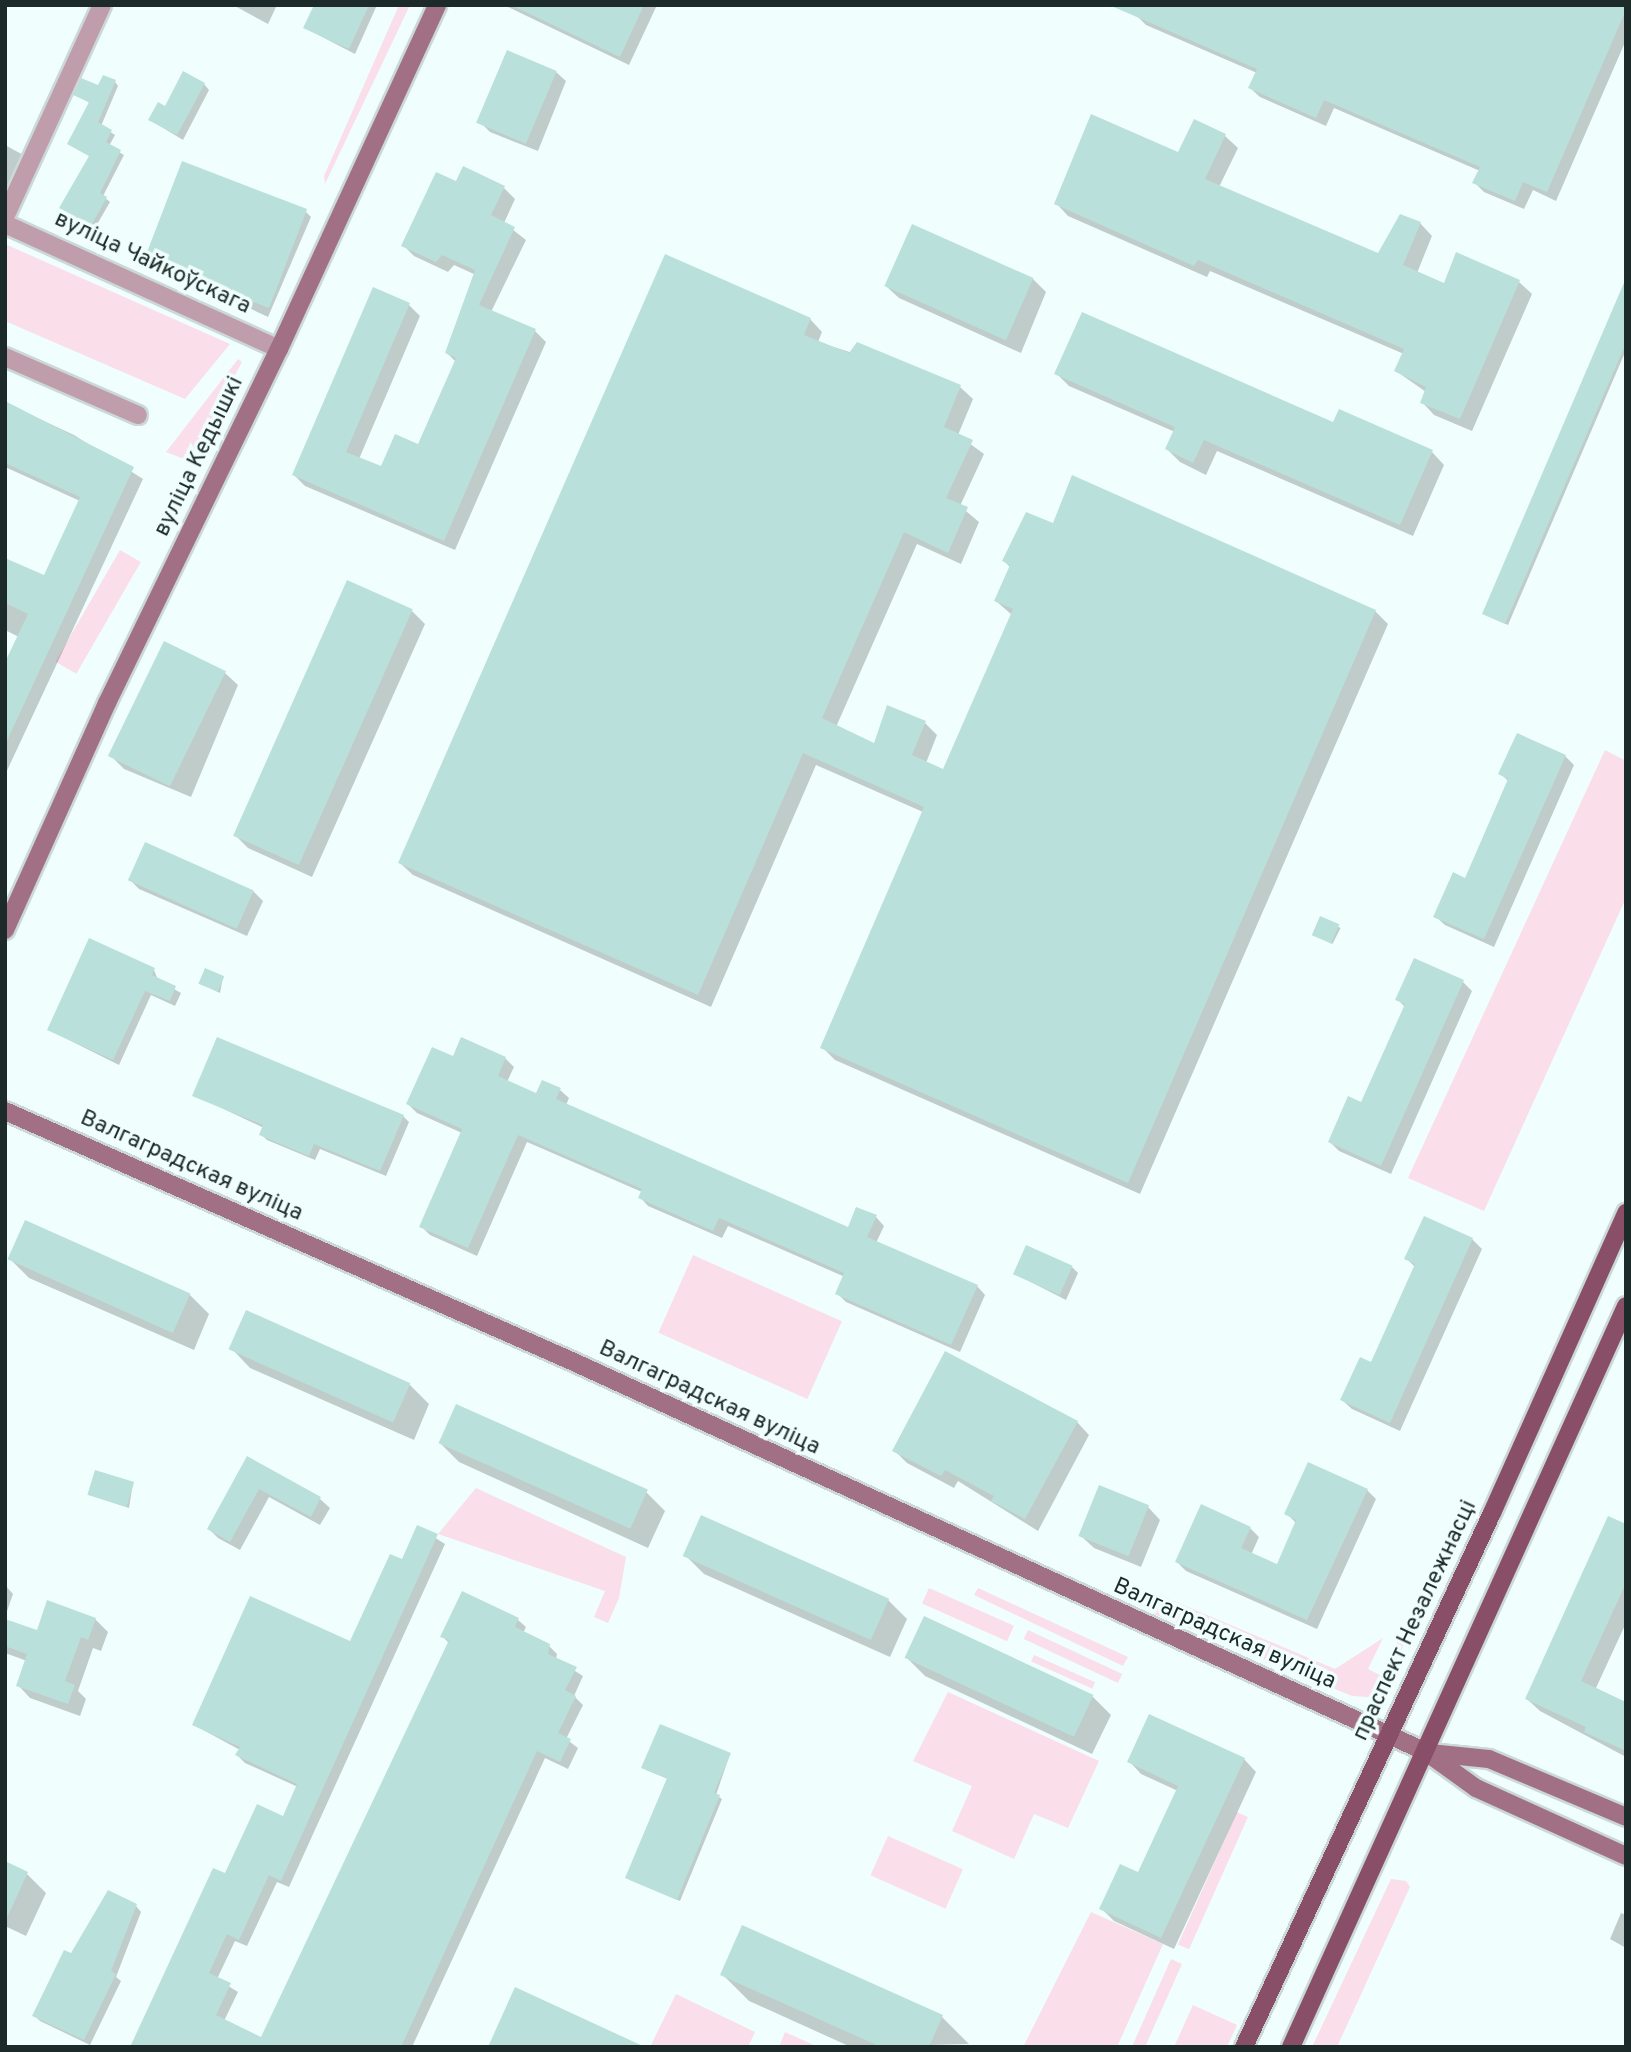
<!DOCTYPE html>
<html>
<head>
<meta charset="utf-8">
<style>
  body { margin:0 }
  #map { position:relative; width:1631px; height:2052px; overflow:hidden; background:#f0fffd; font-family:Overpass,sans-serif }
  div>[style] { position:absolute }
  .green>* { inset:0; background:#fadee9; transform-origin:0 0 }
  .shadow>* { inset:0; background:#0003; transform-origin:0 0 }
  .building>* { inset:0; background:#bae0dc; transform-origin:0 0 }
  .roads { filter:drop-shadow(2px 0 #cad9d7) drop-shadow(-2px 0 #cad9d7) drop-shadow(0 2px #cad9d7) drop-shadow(0 -2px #cad9d7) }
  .street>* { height:18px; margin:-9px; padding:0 9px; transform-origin:9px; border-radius:9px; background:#c09dab }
  .secondary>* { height:18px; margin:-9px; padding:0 9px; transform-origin:9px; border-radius:9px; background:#a17084 }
  .primary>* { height:18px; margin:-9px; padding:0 9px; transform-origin:9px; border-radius:9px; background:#8a4f68 }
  span { translate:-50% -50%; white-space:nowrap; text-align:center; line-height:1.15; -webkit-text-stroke:7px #f0fffd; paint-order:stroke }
  .street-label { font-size:23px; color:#1c2a29 }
  .frame { position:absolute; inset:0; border:7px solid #1c2a29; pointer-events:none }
</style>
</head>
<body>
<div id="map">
  <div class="green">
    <div style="clip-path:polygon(399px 5px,410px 5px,325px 184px,324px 176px)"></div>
    <div style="clip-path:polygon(5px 244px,230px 344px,185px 399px,5px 321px)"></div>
    <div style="clip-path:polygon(238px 359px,242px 362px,189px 461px,166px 452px)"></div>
    <div style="left:120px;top:550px;width:24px;height:129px;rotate:30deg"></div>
    <div style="clip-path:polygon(1605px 750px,1626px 761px,1626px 898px,1484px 1211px,1408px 1178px)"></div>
    <div style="left:693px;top:1255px;width:163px;height:85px;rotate:24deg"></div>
    <div style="clip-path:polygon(476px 1488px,626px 1557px,619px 1598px,608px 1623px,594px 1617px,605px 1591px,438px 1534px)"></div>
    <div style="left:929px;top:1588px;width:93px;height:17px;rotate:24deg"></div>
    <div style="clip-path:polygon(978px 1588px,1128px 1657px,1123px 1666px,974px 1595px)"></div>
    <div style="clip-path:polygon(1162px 1596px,1335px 1669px,1383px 1638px,1368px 1669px,1382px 1676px,1400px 1636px,1407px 1637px,1386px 1686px,1368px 1697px,1352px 1696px,1154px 1614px)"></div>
    <div style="left:1028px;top:1630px;width:104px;height:10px;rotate:25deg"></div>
    <div style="left:1034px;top:1655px;width:67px;height:7px;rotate:24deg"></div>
    <div style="clip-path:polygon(948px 1692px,1099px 1761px,1068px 1828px,1034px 1814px,1014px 1859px,952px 1831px,972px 1786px,913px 1761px)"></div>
    <div style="left:1237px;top:1812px;width:12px;height:145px;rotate:24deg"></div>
    <div style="left:888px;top:1836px;width:82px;height:43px;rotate:24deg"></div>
    <div style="clip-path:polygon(1391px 1879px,1406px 1881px,1410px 1887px,1337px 2047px,1312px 2047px)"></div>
    <div style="clip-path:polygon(1091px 1912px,1163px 1944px,1117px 2047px,1023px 2047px)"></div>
    <div style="left:1171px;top:1959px;width:12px;height:98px;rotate:24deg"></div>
    <div style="clip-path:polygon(676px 1994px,755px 2032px,748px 2047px,650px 2047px)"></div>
    <div style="clip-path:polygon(1193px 2005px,1237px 2025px,1227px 2047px,1174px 2047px)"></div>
    <div style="clip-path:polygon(785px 2032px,818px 2047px,779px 2047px)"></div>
  </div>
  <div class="shadow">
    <div style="clip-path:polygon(233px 5px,277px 5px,268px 24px)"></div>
    <div style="clip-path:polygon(315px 5px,377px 5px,355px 54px,305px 28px)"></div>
    <div style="clip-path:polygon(504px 5px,657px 5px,629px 65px)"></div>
    <div style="clip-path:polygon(1626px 5px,1626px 40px,1556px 201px,1533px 190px,1524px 209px,1484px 192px,1475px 183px,1480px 171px,1334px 108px,1326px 126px,1260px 97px,1250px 88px,1257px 73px,1146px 25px,1137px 16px)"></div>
    <div style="clip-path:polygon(556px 72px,566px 81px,538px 151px,490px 132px,480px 122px)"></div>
    <div style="clip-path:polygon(115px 82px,118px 86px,101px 126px,115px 135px,109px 146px,124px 155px,103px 196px,110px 202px,95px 228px,65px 211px,91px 157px,69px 144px,90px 103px,75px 95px)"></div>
    <div style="clip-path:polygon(204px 84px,209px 90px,183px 140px,150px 120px)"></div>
    <div style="clip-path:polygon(1225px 136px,1238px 148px,1219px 187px,1379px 256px,1420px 223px,1432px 236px,1417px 273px,1445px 285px,1457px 254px,1519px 282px,1532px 294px,1472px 431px,1434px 415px,1422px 402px,1426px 392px,1396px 371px,1404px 354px,1210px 271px,1207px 277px,1068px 216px,1056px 203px)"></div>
    <div style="clip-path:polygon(5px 145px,27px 157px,5px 197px)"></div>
    <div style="clip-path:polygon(464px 169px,504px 188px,515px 199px,504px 223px,526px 240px,491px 312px,535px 331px,546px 342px,455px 550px,305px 486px,294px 475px,374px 290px,409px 305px,420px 316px,359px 459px,381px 469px,419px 446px,456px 362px,447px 353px,476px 275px,454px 265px,448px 272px,414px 256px,403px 245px,457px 184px)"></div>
    <div style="clip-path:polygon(306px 212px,311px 217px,268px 317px,138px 256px)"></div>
    <div style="clip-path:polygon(1033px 279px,1046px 292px,1021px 353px,899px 298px,886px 286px)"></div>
    <div style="clip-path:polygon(1626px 293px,1626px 350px,1508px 625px,1484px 614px)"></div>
    <div style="clip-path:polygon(810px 319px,822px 332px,818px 342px,960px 387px,973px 399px,958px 435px,984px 454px,960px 506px,979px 522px,961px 564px,917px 544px,836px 727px,876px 745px,925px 723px,937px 735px,926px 763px,944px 771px,1012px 615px,996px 601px,1010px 567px,1004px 561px,1054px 525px,1375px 611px,1388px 624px,1140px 1194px,835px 1060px,822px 1047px,923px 812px,816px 765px,711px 1007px,413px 875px,400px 863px)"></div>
    <div style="clip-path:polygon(1057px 374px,1334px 424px,1432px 452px,1444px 465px,1413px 536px,1217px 451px,1206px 475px,1180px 462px,1167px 449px,1175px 432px,1069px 386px)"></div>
    <div style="clip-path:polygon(5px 403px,74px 435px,143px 479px,5px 775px,5px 666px,19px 637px,5px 630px,5px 560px,45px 578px,80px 501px,5px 467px)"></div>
    <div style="clip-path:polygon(412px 611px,425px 624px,312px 877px,248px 848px,235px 835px)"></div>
    <div style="clip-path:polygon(165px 644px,225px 673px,238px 685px,191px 797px,124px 769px,111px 756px)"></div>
    <div style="clip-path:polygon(1565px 756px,1574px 765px,1494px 947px,1445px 925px,1435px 916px,1466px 880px,1509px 782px,1501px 774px)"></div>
    <div style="clip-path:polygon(130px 880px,253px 891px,263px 901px,247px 936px,139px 889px)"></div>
    <div style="left:1321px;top:918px;width:22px;height:18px;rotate:27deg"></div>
    <div style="clip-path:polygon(90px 941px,154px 970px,158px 980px,181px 993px,175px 1006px,151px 995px,119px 1065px,49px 1030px)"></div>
    <div style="clip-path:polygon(223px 977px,220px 993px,200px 983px)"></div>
    <div style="clip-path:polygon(1463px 982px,1472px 991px,1391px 1174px,1339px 1151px,1330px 1142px,1362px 1105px,1405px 1007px,1397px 999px)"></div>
    <div style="clip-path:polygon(454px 1058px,505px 1058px,514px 1067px,507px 1082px,537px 1095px,560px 1090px,569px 1098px,566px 1105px,849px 1229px,876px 1217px,884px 1226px,876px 1243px,977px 1286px,985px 1295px,960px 1352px,846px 1302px,837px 1293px,845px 1277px,728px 1226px,722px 1238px,648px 1206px,640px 1197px,642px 1192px,527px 1142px,477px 1256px,430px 1235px,421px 1226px,462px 1133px,417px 1113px,408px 1104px)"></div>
    <div style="clip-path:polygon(194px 1095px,403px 1116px,409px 1122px,386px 1176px,320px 1149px,315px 1160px,267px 1140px,261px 1134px,264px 1128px)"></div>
    <div style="clip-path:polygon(26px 1223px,190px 1295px,209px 1314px,194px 1350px,29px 1278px,10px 1259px)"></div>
    <div style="clip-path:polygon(1472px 1239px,1482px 1249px,1400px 1431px,1352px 1409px,1342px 1400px,1372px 1365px,1415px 1267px,1406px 1258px)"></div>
    <div style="clip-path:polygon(1072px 1267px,1078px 1273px,1066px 1300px,1015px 1274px)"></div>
    <div style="clip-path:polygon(247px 1312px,410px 1385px,429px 1404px,414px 1440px,250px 1368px,232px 1349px)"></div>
    <div style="clip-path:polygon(1077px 1422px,1089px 1435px,1038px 1531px,958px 1481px,954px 1488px,907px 1463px,894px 1450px)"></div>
    <div style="clip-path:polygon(440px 1443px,646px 1492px,665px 1511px,648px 1548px,459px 1462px)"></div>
    <div style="clip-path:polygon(248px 1459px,320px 1499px,330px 1508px,320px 1525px,269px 1497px,240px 1550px,218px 1538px,209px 1529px)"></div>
    <div style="clip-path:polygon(133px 1483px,129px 1508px,89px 1495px)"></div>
    <div style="clip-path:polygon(1367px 1490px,1376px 1499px,1317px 1629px,1186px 1571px,1177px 1562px,1250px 1528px,1259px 1537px,1251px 1555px,1278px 1566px,1297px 1524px,1286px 1513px)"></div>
    <div style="clip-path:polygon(1148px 1507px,1160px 1520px,1141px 1567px,1094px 1548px,1081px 1536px)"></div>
    <div style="clip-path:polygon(1626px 1526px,1626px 1623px,1596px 1688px,1626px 1703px,1626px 1757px,1540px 1711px,1527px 1699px)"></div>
    <div style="clip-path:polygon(418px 1527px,445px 1544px,289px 1887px,277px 1882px,247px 1946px,235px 1941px,217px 1979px,238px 1992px,224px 2021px,262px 2039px,449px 1643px,442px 1636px,518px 1620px,526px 1627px,523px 1633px,549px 1646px,557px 1654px,556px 1659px,583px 1676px,574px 1696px,583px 1705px,566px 1739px,578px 1748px,568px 1769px,545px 1758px,412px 2047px,132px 2047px,226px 1876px,284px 1818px,298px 1787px,245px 1763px,237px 1755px,240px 1750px,194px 1725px,350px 1644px,403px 1562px)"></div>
    <div style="clip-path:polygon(685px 1555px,888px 1600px,907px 1619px,890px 1657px,704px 1574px)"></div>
    <div style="clip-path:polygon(5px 1585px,13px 1594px,5px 1617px)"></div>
    <div style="clip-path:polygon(95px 1619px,108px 1632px,101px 1651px,93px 1648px,78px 1691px,86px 1699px,80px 1716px,30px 1698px,18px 1685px,27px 1661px,5px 1653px,5px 1621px,38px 1632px)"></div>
    <div style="clip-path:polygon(906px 1657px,1092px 1696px,1111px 1715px,1092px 1754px,925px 1676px)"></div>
    <div style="clip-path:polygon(730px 1754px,716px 1795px,722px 1799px,680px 1901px,630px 1880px,668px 1779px,646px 1770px)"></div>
    <div style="clip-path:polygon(1244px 1759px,1256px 1772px,1174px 1949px,1114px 1921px,1101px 1908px,1139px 1874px,1178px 1791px,1141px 1774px,1129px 1761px)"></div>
    <div style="clip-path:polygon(5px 1863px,27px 1874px,46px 1893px,26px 1936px,5px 1926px)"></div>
    <div style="clip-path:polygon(136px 1906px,141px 1912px,116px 1977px,121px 1981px,90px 2045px,40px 2021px,34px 2015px)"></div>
    <div style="clip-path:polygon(1621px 1913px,1626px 1915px,1626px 1948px,1610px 1939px)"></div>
    <div style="clip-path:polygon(722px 1974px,942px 2017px,969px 2044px,851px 2047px,749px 2001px)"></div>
  </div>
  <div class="building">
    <div style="clip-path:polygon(314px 5px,369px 5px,349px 49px,303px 28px)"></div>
    <div style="clip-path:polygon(511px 5px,644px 5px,620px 57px)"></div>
    <div style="clip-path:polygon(1109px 5px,1626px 5px,1626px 10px,1547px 192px,1523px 182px,1515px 201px,1472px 183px,1480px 167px,1324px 100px,1316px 118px,1248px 88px,1257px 69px)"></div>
    <div style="left:507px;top:50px;width:54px;height:79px;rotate:23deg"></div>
    <div style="clip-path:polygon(183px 71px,205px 83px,177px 135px,148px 120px,158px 102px,165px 106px)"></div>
    <div style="clip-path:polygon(103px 75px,116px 80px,98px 122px,112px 130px,106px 142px,121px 150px,100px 193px,107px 197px,91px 226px,59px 208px,89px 156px,67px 144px,89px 102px,73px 95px,81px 78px,98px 85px)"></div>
    <div style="clip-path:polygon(1091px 114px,1178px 152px,1194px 119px,1226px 134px,1205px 179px,1378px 253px,1400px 214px,1421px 222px,1403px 265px,1444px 283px,1456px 252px,1520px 280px,1460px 419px,1420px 403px,1426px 387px,1394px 371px,1404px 349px,1198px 260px,1194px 266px,1054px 204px)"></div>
    <div style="left:182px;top:161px;width:134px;height:106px;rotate:21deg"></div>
    <div style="clip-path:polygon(463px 166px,505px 186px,491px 215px,515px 227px,479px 305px,536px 329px,444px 541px,292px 475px,373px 287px,410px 303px,346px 452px,381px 466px,395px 434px,418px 444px,456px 358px,445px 353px,475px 270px,442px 255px,436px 262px,401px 246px,436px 172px,456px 181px)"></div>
    <div style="left:912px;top:224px;width:133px;height:68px;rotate:24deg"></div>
    <div style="clip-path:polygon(665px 254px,811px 318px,804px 335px,849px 353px,857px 342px,961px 385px,944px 427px,973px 440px,946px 498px,968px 507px,948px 553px,904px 532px,822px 718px,874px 743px,887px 705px,926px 721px,912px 755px,943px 769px,1013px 609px,994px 601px,1010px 565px,1002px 561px,1026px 512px,1053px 523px,1072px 475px,1376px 610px,1128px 1183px,820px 1048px,924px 807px,803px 753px,698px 995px,398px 863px)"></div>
    <div style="clip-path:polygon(1626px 278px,1626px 343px,1505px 624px,1482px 614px)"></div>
    <div style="clip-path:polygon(1082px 312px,1333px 422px,1339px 409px,1433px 450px,1400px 525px,1204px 440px,1193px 463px,1165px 449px,1175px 427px,1054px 374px)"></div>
    <div style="clip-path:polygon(5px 401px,134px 467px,5px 745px,5px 662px,28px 614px,5px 603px,5px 558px,44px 575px,80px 497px,5px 463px)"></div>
    <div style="left:347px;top:580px;width:72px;height:280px;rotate:24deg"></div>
    <div style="left:164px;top:641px;width:69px;height:128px;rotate:26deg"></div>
    <div style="clip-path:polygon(1517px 733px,1566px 755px,1484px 939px,1433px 917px,1453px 872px,1465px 878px,1508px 779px,1498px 774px)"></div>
    <div style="left:145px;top:842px;width:119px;height:42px;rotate:24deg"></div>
    <div style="left:1320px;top:916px;width:21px;height:21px;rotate:23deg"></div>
    <div style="clip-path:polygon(89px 938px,155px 968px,152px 975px,176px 986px,170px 1001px,145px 991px,113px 1060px,47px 1030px)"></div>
    <div style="clip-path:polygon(1414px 958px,1464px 980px,1381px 1166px,1328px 1142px,1348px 1096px,1361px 1102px,1405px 1004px,1395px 1000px)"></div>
    <div style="left:205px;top:968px;width:21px;height:17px;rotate:23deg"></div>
    <div style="clip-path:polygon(217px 1037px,404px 1115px,380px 1171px,314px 1144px,309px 1156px,259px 1135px,263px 1125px,192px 1096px)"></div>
    <div style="clip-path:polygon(461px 1037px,506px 1057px,498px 1076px,536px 1093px,542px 1080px,561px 1088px,556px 1099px,848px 1227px,856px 1207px,877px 1215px,867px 1237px,978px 1285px,951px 1345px,835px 1294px,844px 1273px,719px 1218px,713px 1231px,638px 1198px,642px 1189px,518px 1135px,468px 1248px,419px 1227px,462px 1129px,406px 1104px,432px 1047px,453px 1056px)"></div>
    <div style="clip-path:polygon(1424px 1216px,1473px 1238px,1390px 1423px,1340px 1400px,1360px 1357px,1371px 1362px,1415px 1264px,1404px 1259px)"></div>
    <div style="left:25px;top:1220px;width:181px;height:43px;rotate:24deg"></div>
    <div style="left:1026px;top:1245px;width:51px;height:32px;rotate:24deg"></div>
    <div style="left:246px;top:1310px;width:180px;height:43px;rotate:24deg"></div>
    <div style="clip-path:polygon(945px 1351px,1078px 1421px,1025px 1519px,991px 1501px,994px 1496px,945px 1470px,941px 1476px,892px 1451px)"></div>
    <div style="left:456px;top:1404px;width:210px;height:43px;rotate:24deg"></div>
    <div style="clip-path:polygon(247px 1456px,321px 1497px,311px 1517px,259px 1489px,230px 1542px,207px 1529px)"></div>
    <div style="clip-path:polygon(1308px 1462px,1368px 1489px,1307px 1620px,1175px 1562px,1201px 1504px,1251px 1527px,1241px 1548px,1277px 1564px,1296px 1520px,1284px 1514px)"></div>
    <div style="left:95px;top:1470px;width:41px;height:26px;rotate:17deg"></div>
    <div style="left:1099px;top:1485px;width:54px;height:55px;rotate:22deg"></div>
    <div style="left:701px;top:1515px;width:206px;height:45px;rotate:24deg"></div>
    <div style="clip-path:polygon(1608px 1516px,1626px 1524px,1626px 1583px,1581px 1681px,1626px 1702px,1626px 1751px,1584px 1732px,1586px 1727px,1525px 1699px)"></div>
    <div style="clip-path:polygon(417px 1525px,438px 1534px,281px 1881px,269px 1875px,239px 1940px,227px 1934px,209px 1973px,231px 1983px,216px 2015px,261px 2037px,449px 1640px,440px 1637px,462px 1591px,519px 1618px,515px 1627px,550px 1644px,548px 1654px,577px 1667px,565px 1690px,576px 1696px,558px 1733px,571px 1739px,560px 1762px,537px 1751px,401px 2047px,130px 2047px,213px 1868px,225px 1873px,257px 1804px,283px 1816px,297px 1784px,235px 1755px,240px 1747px,192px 1725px,250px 1596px,350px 1641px,390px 1554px,402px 1559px)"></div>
    <div style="clip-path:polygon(47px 1600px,96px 1618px,88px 1640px,81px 1637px,65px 1681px,75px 1685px,68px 1704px,16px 1686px,27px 1654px,5px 1646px,5px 1619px,37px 1630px)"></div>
    <div style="left:924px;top:1616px;width:187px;height:46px;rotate:25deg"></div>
    <div style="clip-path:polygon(1149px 1714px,1245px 1758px,1161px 1938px,1099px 1909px,1120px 1864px,1138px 1872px,1178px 1786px,1127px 1762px)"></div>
    <div style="clip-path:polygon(660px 1724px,731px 1753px,714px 1793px,720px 1795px,677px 1900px,625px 1878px,667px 1778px,641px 1768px)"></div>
    <div style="clip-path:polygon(5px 1861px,28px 1872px,5px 1922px)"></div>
    <div style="clip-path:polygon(108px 1890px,137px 1904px,111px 1971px,116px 1974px,84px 2040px,32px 2016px,64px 1950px,71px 1953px)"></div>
    <div style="clip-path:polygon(742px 1925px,943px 2015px,929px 2047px,881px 2047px,720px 1975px)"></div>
    <div style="clip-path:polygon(515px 1987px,645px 2047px,488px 2047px)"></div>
  </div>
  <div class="roads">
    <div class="street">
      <div style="left:5px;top:217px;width:233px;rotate:-65.4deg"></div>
      <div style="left:5px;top:224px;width:301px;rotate:24.5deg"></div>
      <div style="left:5px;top:357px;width:145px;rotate:23.6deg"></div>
    </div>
    <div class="secondary">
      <div style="left:5px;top:930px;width:249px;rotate:-65.8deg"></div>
      <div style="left:107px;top:703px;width:394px;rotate:-64.1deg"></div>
      <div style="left:279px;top:349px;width:379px;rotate:-65.3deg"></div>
      <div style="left:5px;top:1111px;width:624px;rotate:23.81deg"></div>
      <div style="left:576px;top:1363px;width:935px;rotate:24.59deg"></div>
      <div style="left:1426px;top:1752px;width:62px;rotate:35.8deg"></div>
      <div style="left:1476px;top:1788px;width:165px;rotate:24.4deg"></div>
      <div style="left:1430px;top:1753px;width:59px;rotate:5.8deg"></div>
      <div style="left:1489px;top:1759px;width:149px;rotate:22.9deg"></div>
    </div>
    <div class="primary">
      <div style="left:1244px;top:2047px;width:589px;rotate:-65.09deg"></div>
      <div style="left:1492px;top:1513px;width:329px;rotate:-65.9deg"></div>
      <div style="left:1291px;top:2047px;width:813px;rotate:-65.67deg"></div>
    </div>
  </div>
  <div class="street-label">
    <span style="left:152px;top:264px;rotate:25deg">вуліца Чайкоўскага</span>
    <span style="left:200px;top:457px;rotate:-64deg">вуліца Кедышкі</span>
    <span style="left:191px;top:1167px;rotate:24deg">Валгаградская вуліца</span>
    <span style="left:709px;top:1399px;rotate:25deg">Валгаградская вуліца</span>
    <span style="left:1416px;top:1621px;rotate:-65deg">праспект Незалежнасці</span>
    <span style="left:1224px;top:1635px;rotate:24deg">Валгаградская вуліца</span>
  </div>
  <div class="frame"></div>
</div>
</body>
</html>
